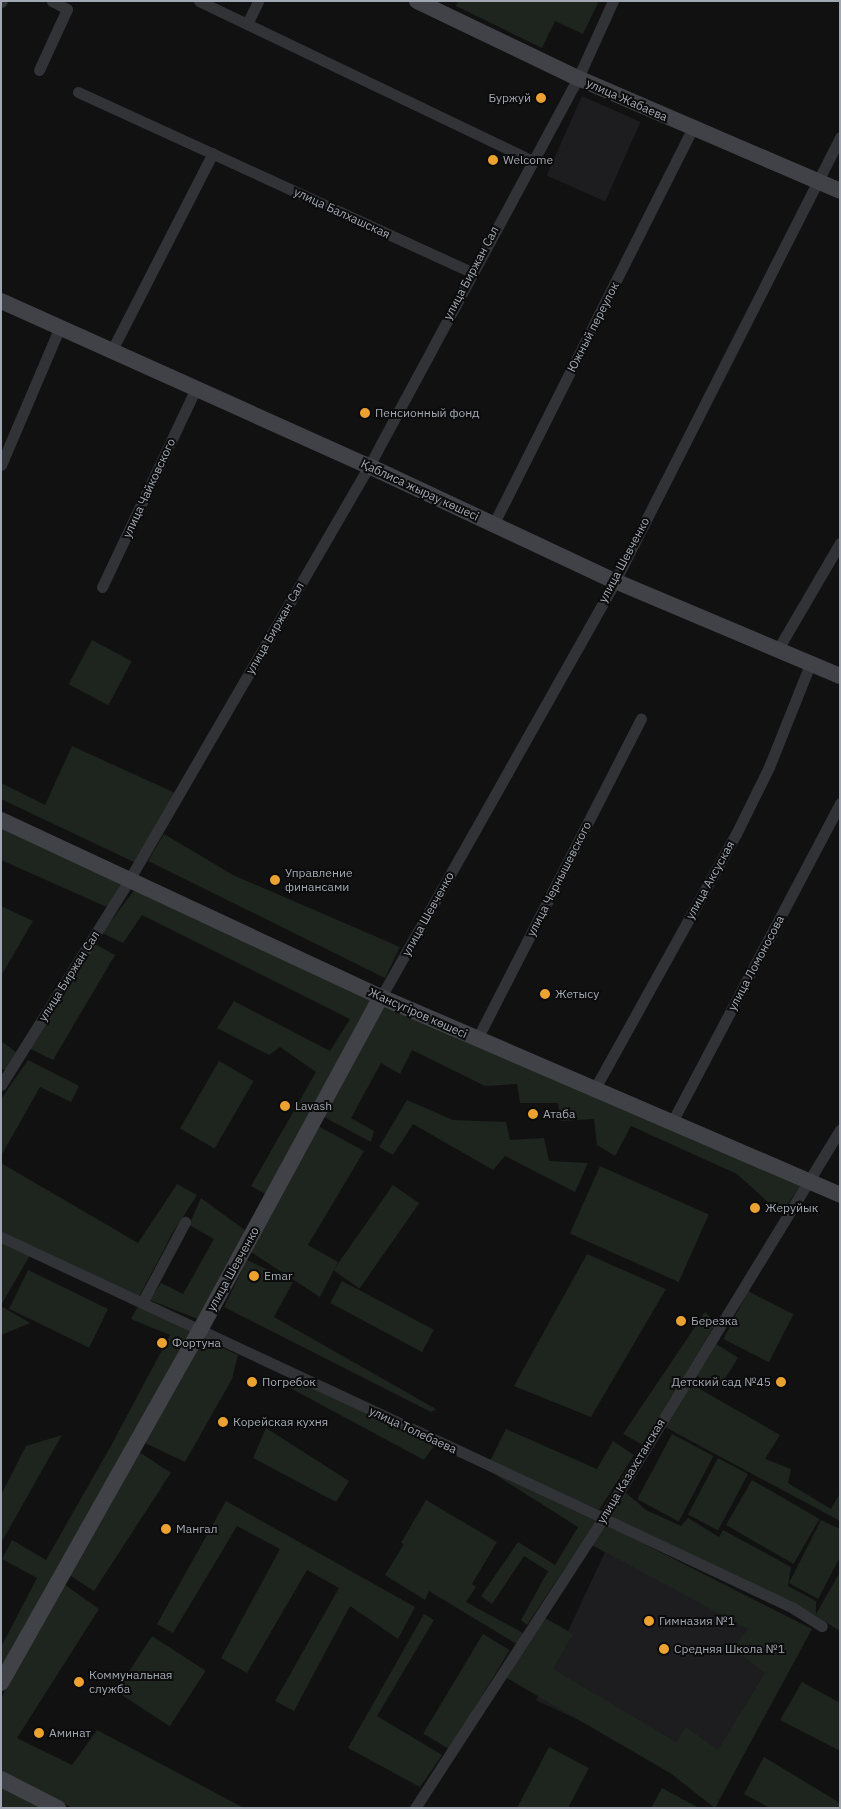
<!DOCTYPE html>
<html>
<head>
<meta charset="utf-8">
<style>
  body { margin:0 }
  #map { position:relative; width:841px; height:1809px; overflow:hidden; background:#111112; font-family:"IBM Plex Sans",sans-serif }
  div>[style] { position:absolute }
  .built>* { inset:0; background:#1d1d1f; transform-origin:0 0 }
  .green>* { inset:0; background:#1d251e; transform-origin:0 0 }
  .street>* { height:11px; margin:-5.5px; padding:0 5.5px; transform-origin:5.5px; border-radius:5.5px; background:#323337 }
  .secondary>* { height:16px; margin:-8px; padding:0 8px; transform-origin:8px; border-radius:8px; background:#404247 }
  .dots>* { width:14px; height:14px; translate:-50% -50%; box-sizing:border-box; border:2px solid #0c0c0d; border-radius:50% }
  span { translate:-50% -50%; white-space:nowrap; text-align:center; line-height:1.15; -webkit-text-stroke:4px #0c0c0d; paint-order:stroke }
  .poi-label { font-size:12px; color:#a2a8b2 }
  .right { translate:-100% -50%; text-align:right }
  .left { translate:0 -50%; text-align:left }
  .street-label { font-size:12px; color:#a2a8b2 }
  .frame { position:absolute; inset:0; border:2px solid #a2a8b2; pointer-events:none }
</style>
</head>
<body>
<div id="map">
  <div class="built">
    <div style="left:582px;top:96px;width:64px;height:87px;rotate:24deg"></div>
    <div style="left:611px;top:1539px;width:202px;height:178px;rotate:25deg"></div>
  </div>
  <div class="green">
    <div style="clip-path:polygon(458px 1px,599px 1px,583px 34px,555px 21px,542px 48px,456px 6px)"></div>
    <div style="left:92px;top:640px;width:45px;height:50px;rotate:28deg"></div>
    <div style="clip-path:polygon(72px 746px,175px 793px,138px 864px,1px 799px,1px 783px,45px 805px)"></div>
    <div style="left:1px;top:825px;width:133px;height:32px;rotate:24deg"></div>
    <div style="clip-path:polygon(164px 834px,233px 875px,400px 947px,385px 978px,148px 861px)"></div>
    <div style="clip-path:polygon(135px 889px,374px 999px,267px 1195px,251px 1186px,316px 1072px,280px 1047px,269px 1055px,217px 1028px,234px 1001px,330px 1051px,350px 1019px,142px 915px,123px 943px,102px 933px)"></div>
    <div style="clip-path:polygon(1px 906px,33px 921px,1px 976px)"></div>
    <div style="clip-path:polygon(95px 944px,115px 955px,53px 1060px,29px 1048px)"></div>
    <div style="clip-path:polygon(386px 1004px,801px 1185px,781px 1214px,737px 1174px,631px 1126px,615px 1156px,597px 1145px,594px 1119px,561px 1121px,558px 1103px,520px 1103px,517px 1084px,485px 1086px,412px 1050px,400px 1074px,381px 1063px,351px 1118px,374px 1131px,371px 1142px,322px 1116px)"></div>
    <div style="clip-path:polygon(1px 1041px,17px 1053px,5px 1070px,1px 1069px)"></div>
    <div style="clip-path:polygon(28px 1060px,79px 1086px,71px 1102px,40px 1087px,1px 1156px,1px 1099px)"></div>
    <div style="left:219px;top:1061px;width:40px;height:78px;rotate:30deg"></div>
    <div style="clip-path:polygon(407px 1100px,453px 1120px,506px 1122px,510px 1140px,544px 1138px,549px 1161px,588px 1163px,575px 1192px,505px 1156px,493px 1170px,413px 1124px,393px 1155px,379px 1147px)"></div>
    <div style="clip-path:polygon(318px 1126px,364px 1151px,308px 1245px,338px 1262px,320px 1297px,248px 1250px)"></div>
    <div style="clip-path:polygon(1px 1163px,138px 1243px,177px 1184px,197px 1195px,172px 1234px,139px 1297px,1px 1232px)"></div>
    <div style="left:600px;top:1166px;width:119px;height:74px;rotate:24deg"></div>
    <div style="left:393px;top:1185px;width:32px;height:104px;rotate:35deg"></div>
    <div style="clip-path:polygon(201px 1198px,246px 1231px,200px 1320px,150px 1300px,161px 1283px,183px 1294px,214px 1239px,189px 1225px)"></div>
    <div style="clip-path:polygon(1px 1239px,32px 1252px,1px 1305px)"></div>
    <div style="clip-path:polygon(587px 1254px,666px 1289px,591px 1417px,514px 1386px)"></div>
    <div style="clip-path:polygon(247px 1260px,293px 1282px,274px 1317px,436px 1409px,431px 1412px,224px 1307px)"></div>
    <div style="left:28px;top:1270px;width:89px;height:43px;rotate:26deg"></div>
    <div style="left:342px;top:1281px;width:104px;height:25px;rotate:28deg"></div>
    <div style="left:748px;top:1291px;width:51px;height:54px;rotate:27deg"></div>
    <div style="clip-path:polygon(1px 1306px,30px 1323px,1px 1335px)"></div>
    <div style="clip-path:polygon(138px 1306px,194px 1333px,1px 1672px,1px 1647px,37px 1578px,2px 1559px,12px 1540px,46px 1560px,112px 1444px,170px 1335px,131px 1319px)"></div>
    <div style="clip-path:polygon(705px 1312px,716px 1323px,643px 1445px,623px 1434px)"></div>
    <div style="clip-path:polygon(204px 1339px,238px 1355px,232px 1379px,185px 1462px,143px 1442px)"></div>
    <div style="left:716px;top:1344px;width:26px;height:37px;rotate:32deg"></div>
    <div style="clip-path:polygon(297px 1381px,434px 1446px,424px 1460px,290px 1388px)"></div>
    <div style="clip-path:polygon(691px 1384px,780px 1435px,765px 1459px,791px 1469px,788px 1483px,831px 1509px,840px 1493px,840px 1521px,665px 1427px)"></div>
    <div style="clip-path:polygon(266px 1428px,349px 1481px,336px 1502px,253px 1458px)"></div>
    <div style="clip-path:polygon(506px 1429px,597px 1469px,613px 1441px,634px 1455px,599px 1510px,490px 1461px)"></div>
    <div style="left:672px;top:1434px;width:47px;height:74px;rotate:28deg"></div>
    <div style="clip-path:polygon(62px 1435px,1px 1543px,1px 1495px,26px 1446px)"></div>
    <div style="left:139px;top:1452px;width:38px;height:141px;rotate:33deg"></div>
    <div style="left:718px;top:1458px;width:34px;height:64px;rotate:28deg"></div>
    <div style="clip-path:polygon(491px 1472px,596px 1521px,527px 1625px,521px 1620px,548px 1571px,524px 1556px,492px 1604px,481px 1596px,518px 1542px,555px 1565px,578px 1527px)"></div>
    <div style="left:752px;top:1480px;width:78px;height:52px;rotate:30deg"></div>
    <div style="clip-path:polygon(624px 1491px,646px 1510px,681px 1526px,688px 1518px,719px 1537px,723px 1530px,791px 1567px,788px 1586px,816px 1601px,816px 1614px,840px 1572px,840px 1631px,815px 1615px,609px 1515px)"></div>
    <div style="clip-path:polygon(426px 1500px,497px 1542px,472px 1584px,476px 1587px,466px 1602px,523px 1633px,520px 1646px,429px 1591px,425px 1600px,385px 1575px,404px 1544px,401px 1543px)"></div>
    <div style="clip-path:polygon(226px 1501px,415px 1607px,398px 1639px,350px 1606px,294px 1711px,275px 1701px,339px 1588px,307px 1570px,247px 1673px,221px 1658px,280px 1549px,237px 1526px,173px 1633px,157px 1624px)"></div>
    <div style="clip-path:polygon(821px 1520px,840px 1529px,840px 1557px,818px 1599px,789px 1583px)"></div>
    <div style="clip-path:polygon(607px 1525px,812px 1629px,715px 1808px,670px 1773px,505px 1677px,545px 1618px,573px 1634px,553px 1669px,676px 1742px,686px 1727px,718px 1750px,765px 1673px,733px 1648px,748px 1629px,590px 1544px)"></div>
    <div style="clip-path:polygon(64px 1584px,99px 1609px,17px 1738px,72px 1765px,97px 1730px,244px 1808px,73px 1808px,1px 1771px,1px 1698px)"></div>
    <div style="clip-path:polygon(424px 1614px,434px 1620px,377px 1716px,442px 1755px,420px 1787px,348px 1748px)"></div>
    <div style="left:483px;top:1634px;width:31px;height:116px;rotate:31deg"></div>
    <div style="left:152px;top:1636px;width:64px;height:66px;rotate:33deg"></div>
    <div style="clip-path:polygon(802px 1682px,840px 1703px,840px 1751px,780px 1720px)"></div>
    <div style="clip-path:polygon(549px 1747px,589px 1768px,568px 1808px,517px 1808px)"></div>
    <div style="clip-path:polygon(764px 1757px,840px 1803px,840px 1808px,770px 1808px,744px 1794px)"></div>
    <div style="clip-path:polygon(1px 1784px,50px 1808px,1px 1808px)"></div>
    <div style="clip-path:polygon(662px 1788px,699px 1808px,651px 1808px)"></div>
  </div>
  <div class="street">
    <div style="left:199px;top:1px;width:370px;rotate:25.6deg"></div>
    <div style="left:1px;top:2px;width:1px;rotate:-45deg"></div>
    <div style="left:247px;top:24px;width:25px;rotate:-64deg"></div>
    <div style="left:39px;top:70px;width:67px;rotate:-65.3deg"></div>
    <div style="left:67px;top:9px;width:17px;rotate:-152deg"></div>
    <div style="left:78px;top:92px;width:433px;rotate:24.6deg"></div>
    <div style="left:112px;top:350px;width:221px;rotate:-62.9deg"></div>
    <div style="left:1px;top:465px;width:150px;rotate:-66.9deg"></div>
    <div style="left:493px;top:525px;width:443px;rotate:-63.3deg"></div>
    <div style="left:102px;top:587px;width:220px;rotate:-64.7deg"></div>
    <div style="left:778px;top:649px;width:123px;rotate:-59.7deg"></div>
    <div style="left:381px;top:997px;width:477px;rotate:-60.6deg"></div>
    <div style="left:615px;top:581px;width:498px;rotate:-63.1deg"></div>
    <div style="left:477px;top:1039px;width:360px;rotate:-62.9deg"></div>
    <div style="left:1px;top:1085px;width:242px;rotate:-58deg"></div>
    <div style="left:129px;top:880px;width:479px;rotate:-59.9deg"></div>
    <div style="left:369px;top:466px;width:441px;rotate:-61.7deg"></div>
    <div style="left:578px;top:78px;width:85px;rotate:-65.6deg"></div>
    <div style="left:594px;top:1090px;width:293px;rotate:-61deg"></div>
    <div style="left:736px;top:834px;width:75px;rotate:-63.8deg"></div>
    <div style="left:769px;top:767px;width:113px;rotate:-68.2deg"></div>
    <div style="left:671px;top:1124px;width:363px;rotate:-62.2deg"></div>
    <div style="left:1px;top:1237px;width:664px;rotate:25.02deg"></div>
    <div style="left:603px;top:1518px;width:210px;rotate:25.3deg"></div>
    <div style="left:793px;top:1608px;width:34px;rotate:32deg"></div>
    <div style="left:142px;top:1303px;width:92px;rotate:-62deg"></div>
    <div style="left:415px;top:1808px;width:346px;rotate:-57deg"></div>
    <div style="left:603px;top:1518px;width:455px;rotate:-58.6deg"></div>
  </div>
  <div class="secondary">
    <div style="left:417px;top:1px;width:178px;rotate:25.6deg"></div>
    <div style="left:578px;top:78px;width:285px;rotate:23.3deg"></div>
    <div style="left:1px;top:301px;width:403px;rotate:24.2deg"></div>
    <div style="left:369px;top:466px;width:272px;rotate:25.1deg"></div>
    <div style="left:615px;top:581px;width:244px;rotate:22.9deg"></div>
    <div style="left:1px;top:820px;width:419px;rotate:25deg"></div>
    <div style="left:381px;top:997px;width:500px;rotate:23.3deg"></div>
    <div style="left:1px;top:1683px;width:405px;rotate:-60.6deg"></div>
    <div style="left:200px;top:1330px;width:379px;rotate:-61.5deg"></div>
    <div style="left:1px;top:1779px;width:64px;rotate:27deg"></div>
  </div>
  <div class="dots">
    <div style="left:541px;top:98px;background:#eba230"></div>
    <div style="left:493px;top:160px;background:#eba230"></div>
    <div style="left:365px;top:413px;background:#eba230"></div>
    <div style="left:275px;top:880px;background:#eba230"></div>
    <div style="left:545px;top:994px;background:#eba230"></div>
    <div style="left:285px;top:1106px;background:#eba230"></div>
    <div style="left:533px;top:1114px;background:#eba230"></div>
    <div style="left:755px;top:1208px;background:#eba230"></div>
    <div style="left:254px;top:1276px;background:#eba230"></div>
    <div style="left:681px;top:1321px;background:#eba230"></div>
    <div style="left:162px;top:1343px;background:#eba230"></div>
    <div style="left:252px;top:1382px;background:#eba230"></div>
    <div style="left:781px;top:1382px;background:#eba230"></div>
    <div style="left:223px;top:1422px;background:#eba230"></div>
    <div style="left:166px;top:1529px;background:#eba230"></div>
    <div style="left:649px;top:1621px;background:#eba230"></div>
    <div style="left:664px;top:1649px;background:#eba230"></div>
    <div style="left:79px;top:1682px;background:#eba230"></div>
    <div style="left:39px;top:1733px;background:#eba230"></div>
  </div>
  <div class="poi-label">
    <span class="right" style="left:531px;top:98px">Буржуй</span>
    <span class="left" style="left:503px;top:160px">Welcome</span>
    <span class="left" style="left:375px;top:413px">Пенсионный фонд</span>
    <span class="left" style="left:285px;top:880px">Управление<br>финансами</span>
    <span class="left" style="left:555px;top:994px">Жетысу</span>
    <span class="left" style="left:295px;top:1106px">Lavash</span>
    <span class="left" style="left:543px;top:1114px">Атаба</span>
    <span class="left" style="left:765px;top:1208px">Жеруйык</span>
    <span class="left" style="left:264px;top:1276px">Emar</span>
    <span class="left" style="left:691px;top:1321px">Березка</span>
    <span class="left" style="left:172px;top:1343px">Фортуна</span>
    <span class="left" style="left:262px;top:1382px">Погребок</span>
    <span class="right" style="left:771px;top:1382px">Детский сад №45</span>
    <span class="left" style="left:233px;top:1422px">Корейская кухня</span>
    <span class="left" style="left:176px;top:1529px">Мангал</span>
    <span class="left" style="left:659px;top:1621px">Гимназия №1</span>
    <span class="left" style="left:674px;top:1649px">Средняя Школа №1</span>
    <span class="left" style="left:89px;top:1682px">Коммунальная<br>служба</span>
    <span class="left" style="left:49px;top:1733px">Аминат</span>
  </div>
  <div class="street-label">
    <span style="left:627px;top:100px;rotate:24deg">улица Жабаева</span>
    <span style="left:342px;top:213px;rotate:25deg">улица Балхашская</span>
    <span style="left:471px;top:273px;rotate:-62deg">улица Биржан Сал</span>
    <span style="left:593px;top:327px;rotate:-63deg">Южный переулок</span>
    <span style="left:149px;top:488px;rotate:-65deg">улица Чайковского</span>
    <span style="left:420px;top:490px;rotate:25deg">Қаблиса жырау көшесі</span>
    <span style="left:624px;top:560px;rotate:-62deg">улица Шевченко</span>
    <span style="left:275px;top:628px;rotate:-60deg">улица Биржан Сал</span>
    <span style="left:559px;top:879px;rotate:-63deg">улица Чернышевского</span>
    <span style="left:710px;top:880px;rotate:-61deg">улица Аксуская</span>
    <span style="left:428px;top:914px;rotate:-61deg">улица Шевченко</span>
    <span style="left:756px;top:963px;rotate:-62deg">улица Ломоносова</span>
    <span style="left:69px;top:976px;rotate:-58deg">улица Биржан Сал</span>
    <span style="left:418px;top:1013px;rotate:24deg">Жансүгіров көшесі</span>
    <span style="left:233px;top:1269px;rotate:-61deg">улица Шевченко</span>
    <span style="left:413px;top:1430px;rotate:25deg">улица Толебаева</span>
    <span style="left:631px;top:1471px;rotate:-59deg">улица Казахстанская</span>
  </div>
  <div class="frame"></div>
</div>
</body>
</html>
